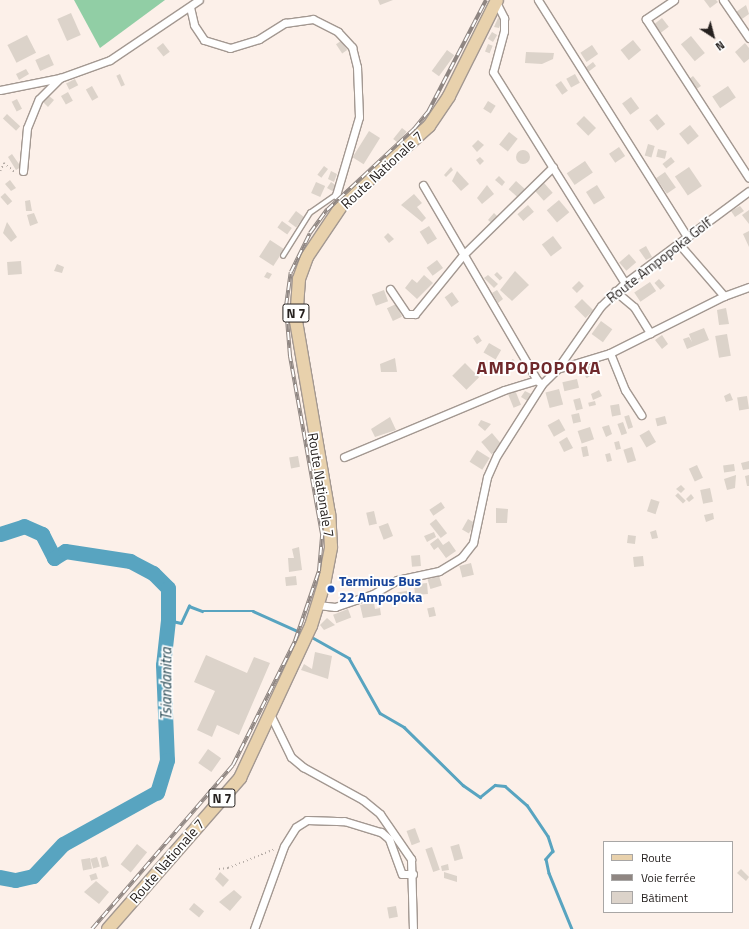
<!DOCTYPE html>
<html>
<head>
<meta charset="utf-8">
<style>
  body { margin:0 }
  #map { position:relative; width:749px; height:929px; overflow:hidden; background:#fcf0e9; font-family:"Titillium Web",sans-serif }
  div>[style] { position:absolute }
  .forest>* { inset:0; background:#91cea5 }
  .stream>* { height:2.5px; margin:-1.25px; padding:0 1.25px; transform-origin:1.25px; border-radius:1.25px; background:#58a4c0 }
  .river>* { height:15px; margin:-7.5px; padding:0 7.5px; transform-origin:7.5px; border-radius:7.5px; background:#58a4c0 }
  .building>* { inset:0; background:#dcd3ca; transform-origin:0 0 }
  .round { border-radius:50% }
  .path>* { height:1.5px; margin-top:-0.75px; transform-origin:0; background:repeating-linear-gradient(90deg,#b5aca6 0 1px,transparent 0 4px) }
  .roads { filter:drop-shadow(1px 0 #a39891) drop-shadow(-1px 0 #a39891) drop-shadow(0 1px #a39891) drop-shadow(0 -1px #a39891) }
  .service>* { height:3.5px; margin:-1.75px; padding:0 1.75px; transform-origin:1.75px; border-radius:1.75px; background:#fff }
  .minor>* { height:7px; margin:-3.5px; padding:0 3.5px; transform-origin:3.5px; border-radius:3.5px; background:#fff }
  .primary>* { height:12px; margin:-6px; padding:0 6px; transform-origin:6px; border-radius:6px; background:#e8d1ac }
  .rail>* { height:4px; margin-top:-2px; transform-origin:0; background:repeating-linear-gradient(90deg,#fff 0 8px,#8f8682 0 16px); box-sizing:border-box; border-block:1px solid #8f8682 }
  .dots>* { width:11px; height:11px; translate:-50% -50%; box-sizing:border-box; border:2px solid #fff; border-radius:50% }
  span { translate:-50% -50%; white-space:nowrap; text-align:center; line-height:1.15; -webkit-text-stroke:3.5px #fff; paint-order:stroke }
  .shield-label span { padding:1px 3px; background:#fff; border:1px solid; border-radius:3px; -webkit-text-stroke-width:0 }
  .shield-label { font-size:13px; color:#26211f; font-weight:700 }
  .street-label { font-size:14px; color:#26211f }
  .transit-label { font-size:14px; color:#164399; font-weight:700 }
  .left { translate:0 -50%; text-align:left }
  .water-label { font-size:15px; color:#173b47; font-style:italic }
  .district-label { font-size:18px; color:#6f292c; font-weight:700; letter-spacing:1px }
  .legend { position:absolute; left:603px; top:841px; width:130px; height:72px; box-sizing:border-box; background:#fff; border:1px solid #a8a6a5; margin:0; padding:5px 7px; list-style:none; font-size:12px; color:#26211f }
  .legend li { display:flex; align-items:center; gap:8px; height:20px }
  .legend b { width:20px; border:1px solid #a8a6a5 }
  .north { position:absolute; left:693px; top:16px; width:40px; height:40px; -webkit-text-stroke:3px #fff; paint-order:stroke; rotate:144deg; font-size:11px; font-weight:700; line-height:16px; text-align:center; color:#26211f }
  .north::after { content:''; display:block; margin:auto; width:14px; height:18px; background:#26211f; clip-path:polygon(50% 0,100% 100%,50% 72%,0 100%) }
</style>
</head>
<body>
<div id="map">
  <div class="forest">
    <div style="clip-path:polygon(74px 0,165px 0,100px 48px)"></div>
  </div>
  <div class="stream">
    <div style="left:168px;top:620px;width:13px;rotate:13deg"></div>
    <div style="left:181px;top:623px;width:19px;rotate:-65deg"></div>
    <div style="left:189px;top:606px;width:14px;rotate:21deg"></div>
    <div style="left:202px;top:611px;width:51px"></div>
    <div style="left:253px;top:611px;width:56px;rotate:24.3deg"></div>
    <div style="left:310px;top:636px;width:45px;rotate:29.4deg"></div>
    <div style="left:349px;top:658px;width:63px;rotate:60.6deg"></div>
    <div style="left:380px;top:713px;width:28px;rotate:30deg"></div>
    <div style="left:404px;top:727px;width:83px;rotate:44.5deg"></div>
    <div style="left:463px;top:785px;width:21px;rotate:35deg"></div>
    <div style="left:480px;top:797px;width:19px;rotate:-39deg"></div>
    <div style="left:495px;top:785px;width:10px;rotate:6deg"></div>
    <div style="left:505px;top:786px;width:29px;rotate:41deg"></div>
    <div style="left:527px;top:805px;width:37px;rotate:56deg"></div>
    <div style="left:548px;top:836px;width:16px;rotate:72deg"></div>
    <div style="left:553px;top:851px;width:11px;rotate:131deg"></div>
    <div style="left:546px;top:859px;width:14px;rotate:78deg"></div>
    <div style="left:549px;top:873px;width:61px;rotate:67.7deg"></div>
  </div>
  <div class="river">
    <div style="left:0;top:534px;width:25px;rotate:-18deg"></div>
    <div style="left:24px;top:526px;width:20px;rotate:24deg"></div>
    <div style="left:42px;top:534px;width:27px;rotate:63deg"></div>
    <div style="left:54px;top:558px;width:13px;rotate:-32deg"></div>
    <div style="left:65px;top:551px;width:66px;rotate:8.7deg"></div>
    <div style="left:130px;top:561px;width:26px;rotate:28deg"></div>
    <div style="left:153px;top:573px;width:21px;rotate:45deg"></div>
    <div style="left:168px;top:588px;width:32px;rotate:90deg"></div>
    <div style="left:168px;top:620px;width:45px;rotate:96.3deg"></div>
    <div style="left:163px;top:665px;width:95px;rotate:87.6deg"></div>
    <div style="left:167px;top:760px;width:34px;rotate:107deg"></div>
    <div style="left:157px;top:792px;width:107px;rotate:151deg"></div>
    <div style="left:63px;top:844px;width:44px;rotate:133.2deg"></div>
    <div style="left:33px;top:876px;width:18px;rotate:167deg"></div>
    <div style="left:15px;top:880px;width:15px;rotate:-169deg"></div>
  </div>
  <div class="building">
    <div style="clip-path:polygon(378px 0,393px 0,380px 5px)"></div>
    <div style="clip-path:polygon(704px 0,716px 0,718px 2px,710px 8px)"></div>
    <div style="clip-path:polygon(746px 5px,749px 14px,742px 19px,736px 12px)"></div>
    <div style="left:71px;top:13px;width:24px;height:15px;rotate:66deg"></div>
    <div style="clip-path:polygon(498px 18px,502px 20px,499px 28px,494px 27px)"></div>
    <div style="left:662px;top:18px;width:11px;height:10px;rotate:52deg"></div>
    <div style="left:492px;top:32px;width:6px;height:8px;rotate:31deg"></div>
    <div style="left:27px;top:35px;width:20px;height:22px;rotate:63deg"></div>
    <div style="left:691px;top:36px;width:22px;height:13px;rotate:51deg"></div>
    <div style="left:633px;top:40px;width:13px;height:16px;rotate:51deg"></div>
    <div style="left:341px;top:41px;width:11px;height:6px;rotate:56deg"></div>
    <div style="left:163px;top:43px;width:11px;height:8px;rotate:52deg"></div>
    <div style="clip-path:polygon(745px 43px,749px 48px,749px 59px,744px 63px,735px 52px)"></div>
    <div style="left:488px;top:44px;width:5px;height:8px;rotate:22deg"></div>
    <div style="left:592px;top:45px;width:11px;height:14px;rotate:56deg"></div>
    <div style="left:447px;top:50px;width:9px;height:26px;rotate:36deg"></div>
    <div style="clip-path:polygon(526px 52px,554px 53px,553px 59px,542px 64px,525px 63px)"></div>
    <div style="left:49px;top:54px;width:12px;height:15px;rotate:66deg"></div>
    <div style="left:593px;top:62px;width:5px;height:9px;rotate:53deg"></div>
    <div style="clip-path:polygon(26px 69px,29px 74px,19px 80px,16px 74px)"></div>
    <div style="left:120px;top:74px;width:12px;height:4px;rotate:66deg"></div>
    <div style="left:575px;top:74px;width:10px;height:10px;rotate:61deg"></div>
    <div style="clip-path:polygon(693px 76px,701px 86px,695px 90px,688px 80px)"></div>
    <div style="left:75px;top:79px;width:7px;height:10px;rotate:63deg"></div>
    <div style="left:561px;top:81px;width:12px;height:7px;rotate:55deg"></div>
    <div style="left:92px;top:86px;width:13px;height:7px;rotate:61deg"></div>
    <div style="left:728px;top:86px;width:14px;height:19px;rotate:56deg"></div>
    <div style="left:68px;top:92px;width:10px;height:8px;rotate:61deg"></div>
    <div style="clip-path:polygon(49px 96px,54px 100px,48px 107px,43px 102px)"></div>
    <div style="left:631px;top:97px;width:14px;height:11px;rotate:54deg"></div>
    <div style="left:17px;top:99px;width:11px;height:6px;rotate:63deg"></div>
    <div style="left:488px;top:101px;width:9px;height:9px;rotate:32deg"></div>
    <div style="left:7px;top:114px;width:18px;height:6px;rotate:43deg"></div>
    <div style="left:657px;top:114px;width:13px;height:10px;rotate:51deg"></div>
    <div style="left:584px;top:116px;width:17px;height:11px;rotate:45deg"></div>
    <div style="left:690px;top:125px;width:14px;height:14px;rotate:51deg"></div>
    <div style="left:402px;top:128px;width:6px;height:14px;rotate:39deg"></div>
    <div style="left:369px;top:131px;width:13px;height:31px;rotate:32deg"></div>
    <div style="left:509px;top:132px;width:11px;height:16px;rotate:38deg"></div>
    <div style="clip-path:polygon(478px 140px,484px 145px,477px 152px,472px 146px)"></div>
    <div style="left:648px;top:144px;width:7px;height:12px;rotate:16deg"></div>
    <div style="left:619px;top:147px;width:11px;height:12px;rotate:56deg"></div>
    <div style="left:658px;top:149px;width:9px;height:8px;rotate:13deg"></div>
    <div class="round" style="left:516px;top:150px;width:14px;height:14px"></div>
    <div style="clip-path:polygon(12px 154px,21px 167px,16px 170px,8px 157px)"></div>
    <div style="clip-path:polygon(480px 157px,484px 161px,480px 165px,476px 160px)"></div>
    <div style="left:671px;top:157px;width:6px;height:11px;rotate:51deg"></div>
    <div style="left:585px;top:161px;width:14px;height:22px;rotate:56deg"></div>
    <div style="left:324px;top:166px;width:5px;height:11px;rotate:37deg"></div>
    <div style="clip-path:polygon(451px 167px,453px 170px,446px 177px,444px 175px)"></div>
    <div style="left:689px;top:167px;width:23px;height:17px;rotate:56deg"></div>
    <div style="clip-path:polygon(331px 171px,337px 174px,334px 182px,328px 179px)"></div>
    <div style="clip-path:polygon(457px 171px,469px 184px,461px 191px,452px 181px)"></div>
    <div style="left:665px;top:172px;width:19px;height:11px;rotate:55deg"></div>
    <div style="clip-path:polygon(499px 176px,505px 182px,502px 186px,495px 180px)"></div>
    <div style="clip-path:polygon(10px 180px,16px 188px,11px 191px,5px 184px)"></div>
    <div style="left:516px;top:181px;width:13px;height:11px;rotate:42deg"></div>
    <div style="left:316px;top:182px;width:10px;height:12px;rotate:24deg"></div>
    <div style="clip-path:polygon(331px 182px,337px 186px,334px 192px,327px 188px)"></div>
    <div style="left:544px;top:183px;width:13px;height:12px;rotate:48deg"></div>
    <div style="clip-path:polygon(487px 185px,494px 194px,482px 204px,477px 198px)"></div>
    <div style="left:597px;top:185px;width:15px;height:13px;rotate:58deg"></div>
    <div style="left:5px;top:193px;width:11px;height:6px;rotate:49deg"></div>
    <div style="clip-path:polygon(414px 194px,422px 203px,417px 207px,426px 218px,422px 222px,401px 205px)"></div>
    <div style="clip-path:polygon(30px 200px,32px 211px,26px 211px,25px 201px)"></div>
    <div style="left:559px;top:200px;width:16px;height:16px;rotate:50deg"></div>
    <div style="left:528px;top:205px;width:9px;height:14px;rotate:49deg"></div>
    <div style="clip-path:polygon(740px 206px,744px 211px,735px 217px,731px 211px)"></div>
    <div style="clip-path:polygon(749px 210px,749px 224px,742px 215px)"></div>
    <div style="left:296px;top:211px;width:10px;height:13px;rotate:37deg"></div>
    <div style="clip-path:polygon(34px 213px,38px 223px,30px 226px,27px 215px)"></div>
    <div style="clip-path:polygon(494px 213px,499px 218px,493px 224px,488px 220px)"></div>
    <div style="left:282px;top:221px;width:12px;height:8px;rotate:35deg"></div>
    <div style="clip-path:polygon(7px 222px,17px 237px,11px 242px,3px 233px)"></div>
    <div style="left:429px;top:226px;width:15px;height:11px;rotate:58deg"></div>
    <div style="clip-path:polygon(749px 231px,749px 247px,743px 234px)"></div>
    <div style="clip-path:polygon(388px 233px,394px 239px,389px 243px,384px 237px)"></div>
    <div style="left:553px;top:236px;width:15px;height:14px;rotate:53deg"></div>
    <div style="left:270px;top:240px;width:17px;height:20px;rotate:33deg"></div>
    <div style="clip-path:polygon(646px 246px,652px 257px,646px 260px,639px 250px)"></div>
    <div style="left:629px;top:254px;width:11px;height:13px;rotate:49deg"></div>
    <div style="left:437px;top:260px;width:10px;height:13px;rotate:53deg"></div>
    <div style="left:21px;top:261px;width:13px;height:14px;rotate:86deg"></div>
    <div style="clip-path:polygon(57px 264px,64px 267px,62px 273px,54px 271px)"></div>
    <div style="clip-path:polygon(515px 271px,529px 285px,512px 301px,500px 290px)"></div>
    <div style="clip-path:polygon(267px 272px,272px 274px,269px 279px,264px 277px)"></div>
    <div style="left:497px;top:272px;width:8px;height:4px;rotate:45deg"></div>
    <div style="clip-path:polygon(424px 275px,433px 283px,417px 299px,405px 288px,412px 279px,417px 283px)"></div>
    <div style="clip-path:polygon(488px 275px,498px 284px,494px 288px,484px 278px)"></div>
    <div style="left:659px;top:279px;width:9px;height:6px;rotate:49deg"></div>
    <div style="left:579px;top:281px;width:7px;height:10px;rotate:45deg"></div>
    <div style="left:650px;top:282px;width:11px;height:19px;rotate:56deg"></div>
    <div style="left:384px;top:290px;width:12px;height:13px;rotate:70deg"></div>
    <div style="clip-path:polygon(497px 290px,503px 299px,498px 303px,492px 293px)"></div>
    <div style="left:452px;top:292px;width:12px;height:9px;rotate:55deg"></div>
    <div style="left:582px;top:299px;width:16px;height:11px;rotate:45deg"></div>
    <div style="left:396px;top:304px;width:14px;height:10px;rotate:65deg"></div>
    <div style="clip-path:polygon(726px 308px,729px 324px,719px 325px,717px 310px)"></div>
    <div style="left:601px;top:321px;width:14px;height:16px;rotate:36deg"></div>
    <div style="clip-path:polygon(704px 328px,709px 340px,687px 349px,683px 339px,689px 337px,692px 342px,689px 334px)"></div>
    <div style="left:727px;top:334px;width:22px;height:12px;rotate:80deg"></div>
    <div style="left:478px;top:335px;width:7px;height:6px;rotate:56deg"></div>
    <div style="clip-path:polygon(662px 335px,668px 344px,662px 349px,655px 340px)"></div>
    <div style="left:489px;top:343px;width:14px;height:11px;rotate:30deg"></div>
    <div style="clip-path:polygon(395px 358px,397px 372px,381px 372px,380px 364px)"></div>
    <div style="left:513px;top:359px;width:5px;height:9px;rotate:53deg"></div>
    <div style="left:465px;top:363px;width:20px;height:18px;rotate:45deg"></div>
    <div style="left:588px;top:364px;width:11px;height:9px;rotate:56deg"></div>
    <div style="left:577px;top:379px;width:9px;height:15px;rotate:77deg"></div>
    <div style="left:559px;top:389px;width:16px;height:14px;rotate:75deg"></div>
    <div style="left:515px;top:390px;width:16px;height:8px;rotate:68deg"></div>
    <div style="clip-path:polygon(599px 390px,602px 396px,593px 400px,591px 394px)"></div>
    <div style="clip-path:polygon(525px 391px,533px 395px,529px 402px,521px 397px)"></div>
    <div style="clip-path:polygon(730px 393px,733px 400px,726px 402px,724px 396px)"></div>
    <div style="left:747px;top:396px;width:13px;height:10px;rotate:81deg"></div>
    <div style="left:580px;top:398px;width:11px;height:7px;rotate:75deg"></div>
    <div style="left:595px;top:401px;width:4px;height:7px;rotate:76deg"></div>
    <div style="left:619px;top:404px;width:11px;height:9px;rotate:80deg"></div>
    <div style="left:579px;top:413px;width:9px;height:8px;rotate:77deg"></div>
    <div style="left:629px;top:415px;width:13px;height:5px;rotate:72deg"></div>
    <div style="left:665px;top:416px;width:8px;height:10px;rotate:76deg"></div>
    <div style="clip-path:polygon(390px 417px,396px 430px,375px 437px,371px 429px)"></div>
    <div style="left:559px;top:419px;width:13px;height:13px;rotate:61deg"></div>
    <div style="clip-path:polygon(481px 420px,491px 424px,485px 431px,478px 425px)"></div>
    <div style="left:623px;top:422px;width:12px;height:6px;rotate:70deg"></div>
    <div style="clip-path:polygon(609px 425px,612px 434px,606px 437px,602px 427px)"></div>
    <div style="left:590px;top:427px;width:13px;height:13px;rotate:72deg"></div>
    <div style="left:649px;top:430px;width:14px;height:11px;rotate:60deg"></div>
    <div style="left:492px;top:433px;width:16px;height:14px;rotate:50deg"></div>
    <div style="clip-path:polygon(567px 437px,573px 448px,564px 452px,559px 442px)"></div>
    <div style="left:619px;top:441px;width:8px;height:5px;rotate:76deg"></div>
    <div style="left:587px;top:446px;width:10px;height:6px;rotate:79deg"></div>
    <div style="left:632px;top:447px;width:14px;height:9px;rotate:73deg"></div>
    <div style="left:477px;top:450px;width:15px;height:14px;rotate:32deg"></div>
    <div style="left:610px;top:453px;width:8px;height:5px;rotate:76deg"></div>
    <div style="left:298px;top:456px;width:11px;height:9px;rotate:80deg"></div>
    <div style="clip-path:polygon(749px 461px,749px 469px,743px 470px,741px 463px)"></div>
    <div style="left:734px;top:464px;width:7px;height:11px;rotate:82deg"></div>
    <div style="left:697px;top:465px;width:14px;height:9px;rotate:65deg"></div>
    <div style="clip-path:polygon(736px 475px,735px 488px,727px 490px,724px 479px)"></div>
    <div style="clip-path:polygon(749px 475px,749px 486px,747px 486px,745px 476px)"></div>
    <div style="clip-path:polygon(681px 485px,685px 489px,681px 493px,676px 489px)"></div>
    <div style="left:710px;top:488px;width:14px;height:10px;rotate:78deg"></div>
    <div style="left:678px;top:493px;width:11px;height:4px;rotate:45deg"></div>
    <div style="clip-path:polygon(691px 494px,694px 498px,689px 502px,686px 499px)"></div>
    <div style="left:651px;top:499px;width:9px;height:13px;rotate:18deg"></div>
    <div style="left:441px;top:502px;width:7px;height:14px;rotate:56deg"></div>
    <div style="clip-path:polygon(496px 508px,508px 509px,507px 523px,496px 523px)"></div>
    <div style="left:374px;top:511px;width:13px;height:8px;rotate:77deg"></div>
    <div style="clip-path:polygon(713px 513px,714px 519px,706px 522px,704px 515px)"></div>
    <div style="left:436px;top:519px;width:18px;height:8px;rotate:52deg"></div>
    <div style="left:468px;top:519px;width:8px;height:12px;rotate:30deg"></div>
    <div style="left:388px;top:523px;width:14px;height:10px;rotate:69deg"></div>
    <div style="clip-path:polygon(656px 530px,658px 538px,652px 539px,650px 532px)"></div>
    <div style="clip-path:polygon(434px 532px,436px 537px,427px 542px,424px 536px)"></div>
    <div style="left:628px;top:535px;width:8px;height:8px;rotate:7deg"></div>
    <div style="clip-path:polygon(438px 538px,443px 545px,449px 541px,456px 551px,446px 558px,438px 547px,434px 550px,430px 544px)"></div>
    <div style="clip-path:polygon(299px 547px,302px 570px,289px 572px,288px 558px,294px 558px,292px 549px)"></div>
    <div style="left:420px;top:555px;width:11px;height:9px;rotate:85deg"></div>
    <div style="left:643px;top:556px;width:10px;height:10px;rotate:84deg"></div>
    <div style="left:471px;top:563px;width:12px;height:12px;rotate:76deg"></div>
    <div style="left:296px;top:576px;width:9px;height:11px;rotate:84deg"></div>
    <div style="left:439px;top:576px;width:10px;height:12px;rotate:73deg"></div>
    <div style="left:427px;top:583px;width:11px;height:13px;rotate:85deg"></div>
    <div style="left:412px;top:590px;width:11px;height:15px;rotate:80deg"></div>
    <div style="clip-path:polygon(374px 602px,375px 609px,380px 608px,381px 615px,363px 618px,360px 605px)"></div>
    <div style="left:434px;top:607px;width:9px;height:7px;rotate:77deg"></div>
    <div style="left:348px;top:609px;width:9px;height:16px;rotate:69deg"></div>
    <div style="clip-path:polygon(327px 618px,335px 625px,324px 630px,320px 625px)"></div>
    <div style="clip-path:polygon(315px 652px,332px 656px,328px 679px,301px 670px,304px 664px,312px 669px)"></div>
    <div style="clip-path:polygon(206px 655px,247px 673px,254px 657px,270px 663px,239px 735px,217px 725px,212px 737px,197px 730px,215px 691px,194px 682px)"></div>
    <div style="left:208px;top:749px;width:16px;height:17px;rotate:35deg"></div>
    <div style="left:415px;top:828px;width:15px;height:9px;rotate:70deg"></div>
    <div style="left:137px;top:844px;width:13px;height:26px;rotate:39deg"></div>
    <div style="left:459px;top:844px;width:15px;height:9px;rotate:74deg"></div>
    <div style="left:432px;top:847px;width:24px;height:7px;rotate:71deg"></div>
    <div style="clip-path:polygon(106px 856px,109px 866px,102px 868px,100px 858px)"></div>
    <div style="left:97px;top:857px;width:10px;height:7px;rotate:73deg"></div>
    <div style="left:90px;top:858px;width:11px;height:9px;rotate:80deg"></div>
    <div style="clip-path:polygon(448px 864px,449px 870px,442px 871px,441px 866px)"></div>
    <div style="clip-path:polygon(741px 869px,749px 877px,746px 881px,737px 873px)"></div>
    <div style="clip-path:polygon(220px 872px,229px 880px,223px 887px,215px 879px)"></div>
    <div style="clip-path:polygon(444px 872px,457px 876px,457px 882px,444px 878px)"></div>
    <div style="left:96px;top:873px;width:6px;height:7px;rotate:72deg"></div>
    <div style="clip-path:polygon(96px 881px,109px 892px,99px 904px,84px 892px)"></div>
    <div style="clip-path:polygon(234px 890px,242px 897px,230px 911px,219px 902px)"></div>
    <div style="left:194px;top:903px;width:13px;height:8px;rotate:39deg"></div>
    <div style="left:396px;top:906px;width:11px;height:9px;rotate:80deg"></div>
  </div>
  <div class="path">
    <div style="left:0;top:171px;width:9px;rotate:-63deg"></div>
    <div style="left:4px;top:163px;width:16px;rotate:40deg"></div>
    <div style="left:219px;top:869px;width:9px;rotate:-6deg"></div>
    <div style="left:228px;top:868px;width:51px;rotate:-22deg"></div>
  </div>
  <div class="roads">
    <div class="service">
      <div style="left:283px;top:256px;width:51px;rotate:-57.9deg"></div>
      <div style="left:310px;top:213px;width:32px;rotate:-35deg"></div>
    </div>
    <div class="minor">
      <div style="left:538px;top:0;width:280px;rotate:57.8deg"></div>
      <div style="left:674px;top:0;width:34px;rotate:146deg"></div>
      <div style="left:646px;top:19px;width:189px;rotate:57.1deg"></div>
      <div style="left:723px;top:0;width:46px;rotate:55.6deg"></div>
      <div style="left:496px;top:2px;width:18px;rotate:63deg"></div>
      <div style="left:504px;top:18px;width:13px;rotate:90deg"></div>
      <div style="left:504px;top:31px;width:42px;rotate:105deg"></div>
      <div style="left:493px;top:72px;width:249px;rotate:58deg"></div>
      <div style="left:190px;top:7px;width:18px;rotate:77deg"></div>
      <div style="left:194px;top:25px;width:18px;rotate:56deg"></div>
      <div style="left:204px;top:40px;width:27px;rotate:17deg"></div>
      <div style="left:230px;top:48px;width:30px;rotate:-17deg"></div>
      <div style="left:259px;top:39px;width:31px;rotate:-32deg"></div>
      <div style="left:285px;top:23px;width:28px;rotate:-8deg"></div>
      <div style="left:313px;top:19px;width:28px;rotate:27deg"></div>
      <div style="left:338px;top:32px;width:21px;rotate:47deg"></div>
      <div style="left:352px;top:47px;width:21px;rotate:76deg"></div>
      <div style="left:357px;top:67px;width:50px;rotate:87.7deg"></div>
      <div style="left:359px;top:117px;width:81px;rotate:106.4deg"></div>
      <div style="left:336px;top:195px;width:11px;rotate:41deg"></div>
      <div style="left:0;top:90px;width:61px;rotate:-11.3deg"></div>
      <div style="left:23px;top:171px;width:43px;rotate:-84.7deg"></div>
      <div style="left:27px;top:128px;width:31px;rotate:-68deg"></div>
      <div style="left:39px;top:99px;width:30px;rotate:-45deg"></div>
      <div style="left:60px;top:78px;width:53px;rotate:-19.8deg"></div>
      <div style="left:110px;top:60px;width:107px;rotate:-34deg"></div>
      <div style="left:423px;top:185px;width:226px;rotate:59.7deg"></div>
      <div style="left:679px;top:244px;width:69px;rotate:49.1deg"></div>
      <div style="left:390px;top:289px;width:30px;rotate:56deg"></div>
      <div style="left:407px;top:314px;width:8px"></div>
      <div style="left:415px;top:314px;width:76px;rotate:-50.9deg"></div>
      <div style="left:463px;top:255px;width:126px;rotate:-44.4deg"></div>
      <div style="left:615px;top:291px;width:25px;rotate:40deg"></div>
      <div style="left:634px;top:307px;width:31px;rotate:58deg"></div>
      <div style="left:610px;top:353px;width:40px;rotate:68deg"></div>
      <div style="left:625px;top:390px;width:30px;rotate:57deg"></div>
      <div style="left:557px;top:369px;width:55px;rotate:-16.8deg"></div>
      <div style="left:610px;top:353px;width:127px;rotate:-26.6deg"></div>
      <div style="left:724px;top:296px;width:27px;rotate:-20deg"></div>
      <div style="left:344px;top:457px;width:173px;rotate:-22.7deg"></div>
      <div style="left:504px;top:390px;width:34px;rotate:-17deg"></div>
      <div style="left:537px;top:380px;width:4px;rotate:45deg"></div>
      <div style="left:318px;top:605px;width:17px;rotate:7deg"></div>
      <div style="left:335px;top:607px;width:40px;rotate:-18.9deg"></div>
      <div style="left:373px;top:594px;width:28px;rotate:-30deg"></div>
      <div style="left:397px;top:580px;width:43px;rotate:-12.1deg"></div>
      <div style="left:439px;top:571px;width:27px;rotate:-31deg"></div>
      <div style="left:462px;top:557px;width:18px;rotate:-52deg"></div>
      <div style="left:473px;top:543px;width:67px;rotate:-78deg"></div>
      <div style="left:487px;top:477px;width:24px;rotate:-66deg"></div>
      <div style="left:497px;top:455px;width:84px;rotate:-57.6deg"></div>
      <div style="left:542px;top:384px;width:21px;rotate:-45deg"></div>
      <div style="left:557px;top:369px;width:77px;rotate:-55.1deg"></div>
      <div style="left:601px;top:306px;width:33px;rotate:-44deg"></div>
      <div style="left:625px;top:283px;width:154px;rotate:-36.6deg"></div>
      <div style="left:270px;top:714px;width:48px;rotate:64deg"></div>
      <div style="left:291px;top:757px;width:16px;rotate:40deg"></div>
      <div style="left:303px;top:767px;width:68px;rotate:28.8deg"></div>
      <div style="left:363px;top:800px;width:22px;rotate:39deg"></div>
      <div style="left:380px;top:814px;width:55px;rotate:55.4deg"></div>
      <div style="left:411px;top:859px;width:70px;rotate:88.4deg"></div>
      <div style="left:254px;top:929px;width:88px;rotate:-70.1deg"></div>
      <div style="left:284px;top:846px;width:22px;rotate:-58deg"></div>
      <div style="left:296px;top:827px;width:13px;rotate:-32deg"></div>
      <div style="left:307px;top:820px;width:37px;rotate:2deg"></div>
      <div style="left:344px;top:821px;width:39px;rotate:17deg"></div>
      <div style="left:381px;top:832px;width:11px;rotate:41deg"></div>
      <div style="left:389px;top:839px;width:37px;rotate:70deg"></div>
      <div style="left:402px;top:874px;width:11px"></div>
    </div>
    <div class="primary">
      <div style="left:108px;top:929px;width:201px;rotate:-48.8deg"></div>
      <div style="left:240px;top:778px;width:168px;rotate:-65deg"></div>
      <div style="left:311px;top:626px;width:44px;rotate:-72.8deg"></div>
      <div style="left:324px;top:584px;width:38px;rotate:-79deg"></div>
      <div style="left:331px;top:547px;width:33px;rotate:-93deg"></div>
      <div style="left:329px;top:514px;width:196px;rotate:-99.7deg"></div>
      <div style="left:296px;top:321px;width:42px;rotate:-85.9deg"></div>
      <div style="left:299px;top:279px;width:23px;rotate:-70deg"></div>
      <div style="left:307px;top:257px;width:66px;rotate:-56.1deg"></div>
      <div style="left:344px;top:202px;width:114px;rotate:-41.8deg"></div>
      <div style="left:429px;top:126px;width:36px;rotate:-56deg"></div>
      <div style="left:449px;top:96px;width:107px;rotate:-63.4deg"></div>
    </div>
  </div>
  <div class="rail">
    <div style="left:92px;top:929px;width:216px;rotate:-49.3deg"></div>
    <div style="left:233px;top:765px;width:139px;rotate:-63.4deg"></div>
    <div style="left:295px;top:641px;width:74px;rotate:-71.1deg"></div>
    <div style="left:319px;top:571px;width:37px;rotate:-85deg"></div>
    <div style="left:322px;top:534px;width:181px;rotate:-100.2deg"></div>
    <div style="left:290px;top:356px;width:50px;rotate:-94.6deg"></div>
    <div style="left:286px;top:306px;width:34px;rotate:-82deg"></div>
    <div style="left:291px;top:272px;width:43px;rotate:-64deg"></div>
    <div style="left:310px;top:233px;width:29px;rotate:-54deg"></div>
    <div style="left:327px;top:210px;width:119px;rotate:-43deg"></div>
    <div style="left:414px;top:129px;width:22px;rotate:-51deg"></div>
    <div style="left:428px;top:112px;width:126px;rotate:-62.6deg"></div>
  </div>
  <div class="dots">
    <div style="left:331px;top:589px;background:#1a4fb4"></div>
  </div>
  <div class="shield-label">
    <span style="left:296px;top:313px">N 7</span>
    <span style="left:222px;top:798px">N 7</span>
  </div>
  <div class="street-label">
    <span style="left:382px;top:170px;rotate:-43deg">Route Nationale 7</span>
    <span style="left:659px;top:260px;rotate:-38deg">Route Ampopoka Golf</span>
    <span style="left:321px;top:485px;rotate:81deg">Route Nationale 7</span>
    <span style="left:167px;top:861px;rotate:-49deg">Route Nationale 7</span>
  </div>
  <div class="transit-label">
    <span class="left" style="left:339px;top:589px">Terminus Bus<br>22 Ampopoka</span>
  </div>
  <div class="water-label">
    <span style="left:166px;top:684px;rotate:-90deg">Tsiandanitra</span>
  </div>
  <div class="district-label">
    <span style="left:539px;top:368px">AMPOPOPOKA</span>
  </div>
  <ul class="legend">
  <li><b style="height:5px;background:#e8d1ac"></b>Route</li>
  <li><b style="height:5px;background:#8f8682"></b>Voie ferrée</li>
  <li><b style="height:11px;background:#dcd3ca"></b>Bâtiment</li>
  </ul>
  <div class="north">N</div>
</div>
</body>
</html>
